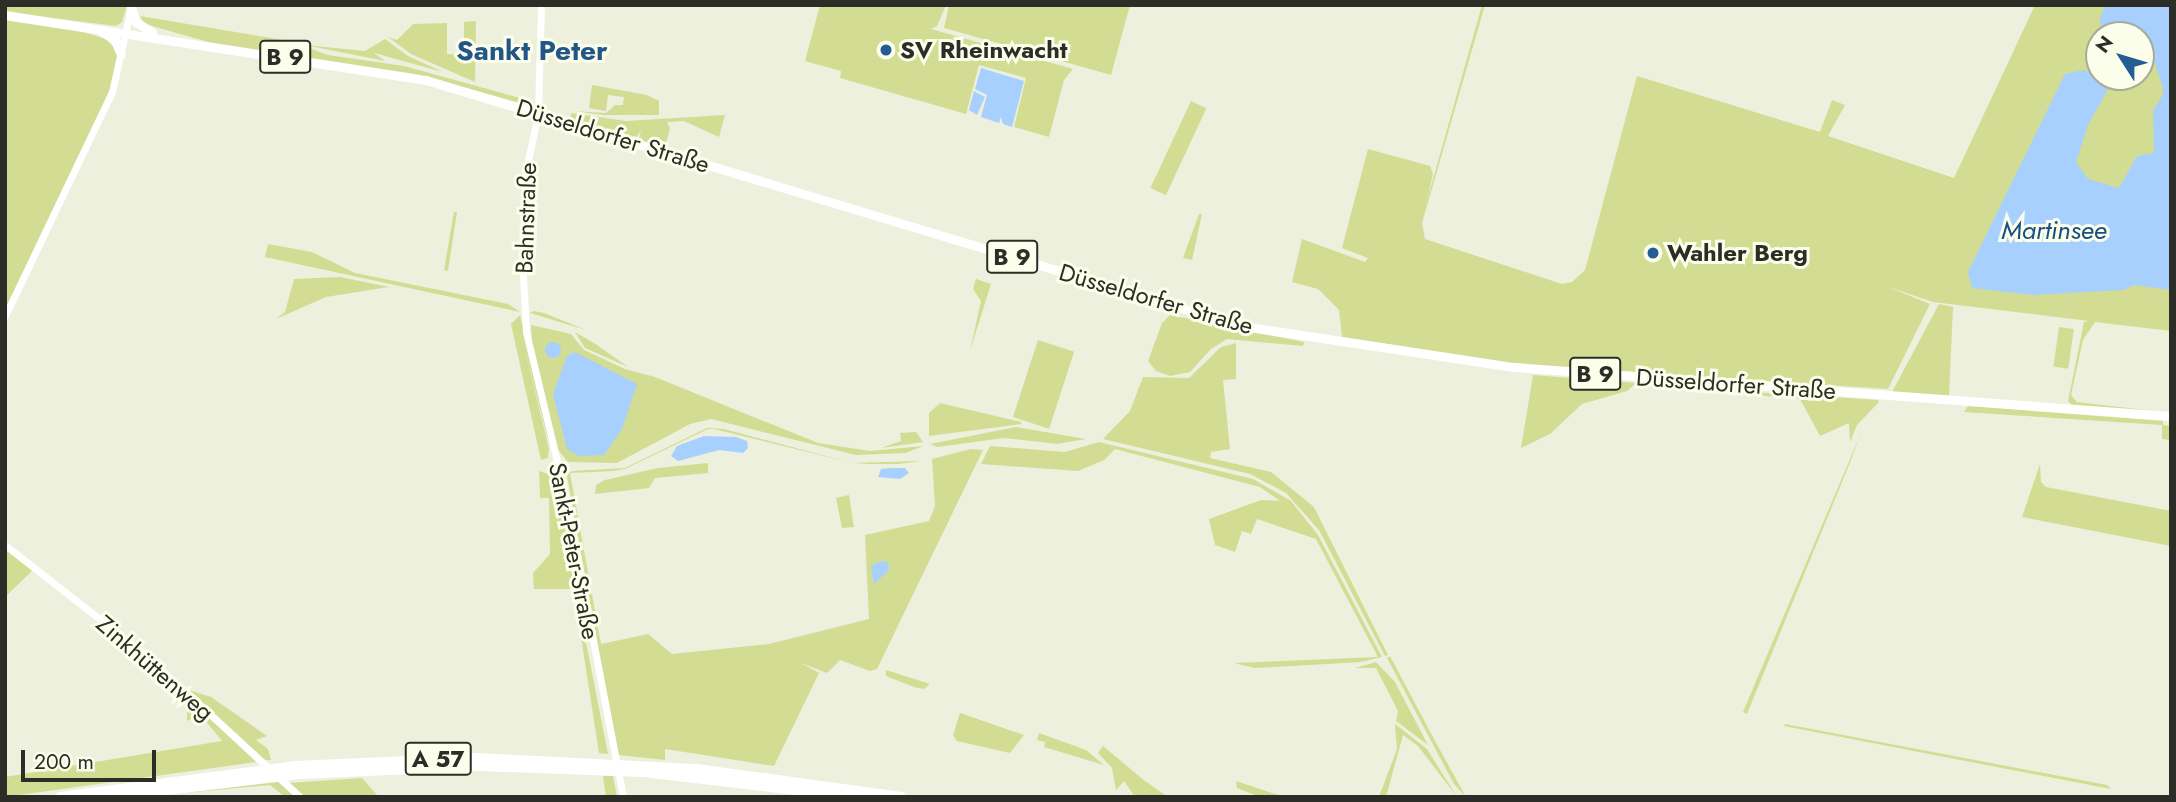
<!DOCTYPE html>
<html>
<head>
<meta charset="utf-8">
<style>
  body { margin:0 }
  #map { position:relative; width:2176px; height:802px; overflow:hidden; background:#edf0dd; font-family:Jost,sans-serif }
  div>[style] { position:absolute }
  .green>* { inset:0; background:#d2dc93; transform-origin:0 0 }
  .water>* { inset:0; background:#a7d0fe }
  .round { border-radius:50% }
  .minor>* { height:7px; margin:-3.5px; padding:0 3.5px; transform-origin:3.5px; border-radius:3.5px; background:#fff }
  .major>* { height:9px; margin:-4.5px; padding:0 4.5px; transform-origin:4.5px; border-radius:4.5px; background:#fff }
  .highway>* { height:10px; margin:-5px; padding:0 5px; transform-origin:5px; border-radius:5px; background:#fff }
  .dots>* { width:19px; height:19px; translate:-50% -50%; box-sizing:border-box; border:4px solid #fbfeea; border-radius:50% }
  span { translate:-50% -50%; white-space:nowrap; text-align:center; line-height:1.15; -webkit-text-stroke:6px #fbfeea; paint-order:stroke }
  .shield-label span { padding:2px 5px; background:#fbfeea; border:2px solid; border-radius:5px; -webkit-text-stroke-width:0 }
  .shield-label { font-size:23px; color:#2c2d26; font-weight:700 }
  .poi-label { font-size:24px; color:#2c2d26; font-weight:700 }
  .left { translate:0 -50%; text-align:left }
  .street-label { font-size:24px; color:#2c2d26 }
  .water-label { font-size:26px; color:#1a4f82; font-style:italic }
  .quarter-label { font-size:28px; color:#258; font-weight:700 }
  .frame { position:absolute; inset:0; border:7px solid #2c2d26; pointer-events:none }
  .north { position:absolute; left:2085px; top:21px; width:70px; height:70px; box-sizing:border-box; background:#fbfeea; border:2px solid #a8aa9c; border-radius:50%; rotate:307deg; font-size:19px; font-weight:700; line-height:28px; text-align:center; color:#2c2d26 }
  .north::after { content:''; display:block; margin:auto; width:24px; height:32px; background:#245c94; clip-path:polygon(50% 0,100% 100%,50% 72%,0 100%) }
  .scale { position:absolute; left:21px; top:750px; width:135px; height:32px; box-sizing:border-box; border:4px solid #2c2d26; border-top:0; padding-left:9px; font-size:21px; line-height:24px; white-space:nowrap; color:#2c2d26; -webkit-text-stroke:5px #fbfeea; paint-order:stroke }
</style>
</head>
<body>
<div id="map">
  <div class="green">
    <div style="clip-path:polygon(5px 5px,127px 5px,122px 22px,116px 26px,5px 12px)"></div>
    <div style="clip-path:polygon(820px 5px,946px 5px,937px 26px,931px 29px,1073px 69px,1064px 80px,1049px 137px,1014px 127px,1026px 78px,979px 65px,966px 114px,840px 78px,841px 71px,805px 61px)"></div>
    <div style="clip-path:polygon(949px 5px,1130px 5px,1111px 75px,944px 28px)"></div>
    <div style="clip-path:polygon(evenodd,1482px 5px,1485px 5px,1422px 223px,1425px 239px,1562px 284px,1572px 282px,1585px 270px,1637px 76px,1820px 132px,1832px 100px,1845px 105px,1828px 136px,1954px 178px,2035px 5px,2171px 5px,2171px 331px,2095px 322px,2083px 340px,2071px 395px,2077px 402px,2171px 413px,2072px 405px,2068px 401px,2084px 322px,2089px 321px,1933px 302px,1888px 287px,1930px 304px,1888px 389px,1515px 364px,1342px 337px,1339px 310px,1318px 289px,1292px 282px,1302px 239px,1365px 262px,1368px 258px,1342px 248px,1368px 149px,1430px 166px,1433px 174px,1426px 204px,1482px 5px,2099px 35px,2141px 35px,2141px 77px,2099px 77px,2099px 35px)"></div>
    <div style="clip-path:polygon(140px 16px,289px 41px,328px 55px,404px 66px,527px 100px,528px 105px,415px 74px,208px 42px,145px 24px)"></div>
    <div style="clip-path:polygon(5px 20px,83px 32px,106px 39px,118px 52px,110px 90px,5px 310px)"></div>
    <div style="clip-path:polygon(476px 21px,475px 82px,411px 54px,388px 37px,397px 40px,413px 24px,447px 23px,447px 54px,464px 54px,464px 22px)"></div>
    <div style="clip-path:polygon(385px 39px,408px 56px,443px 72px,374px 53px,385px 61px,305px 45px,365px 51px)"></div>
    <div style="clip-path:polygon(592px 85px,647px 95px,659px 101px,659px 115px,604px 115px,573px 111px,606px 113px,615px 105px,623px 105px,624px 97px,608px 95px,606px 111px,589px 108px)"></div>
    <div style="left:1191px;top:101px;width:17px;height:96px;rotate:25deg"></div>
    <div style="clip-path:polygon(571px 113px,626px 121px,725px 115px,719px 137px,684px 121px,667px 122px,670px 128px,665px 147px,659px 148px,638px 141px,641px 131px,634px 140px,570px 119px)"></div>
    <div style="clip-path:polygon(454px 212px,457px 212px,448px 271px,444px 270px)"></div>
    <div style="clip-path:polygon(1199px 214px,1202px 214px,1192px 260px,1183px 258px)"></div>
    <div style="clip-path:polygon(268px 244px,312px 252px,355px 273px,508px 304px,520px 312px,265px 257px)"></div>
    <div style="clip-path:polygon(340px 277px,389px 287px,326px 297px,276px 319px,285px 312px,294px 279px)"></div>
    <div style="clip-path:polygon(976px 279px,991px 284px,970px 351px,981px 301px,973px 289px)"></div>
    <div style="clip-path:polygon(1939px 304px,1953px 307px,1949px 396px,1892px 392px)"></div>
    <div style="clip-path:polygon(534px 311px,544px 313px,586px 330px,530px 313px)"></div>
    <div style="clip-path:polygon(520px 315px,547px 431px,549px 444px,523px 341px,549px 449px,548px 458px,541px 460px,511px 324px)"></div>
    <div style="clip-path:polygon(1170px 315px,1304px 342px,1303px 346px,1227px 339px,1211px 349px,1190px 372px,1170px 376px,1156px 371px,1148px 361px,1162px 323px)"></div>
    <div style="clip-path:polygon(531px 325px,571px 334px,584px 350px,625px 369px,655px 377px,818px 443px,870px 451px,923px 446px,906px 453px,856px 455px,711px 419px,690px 424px,617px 463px,568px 462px,558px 450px,533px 357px)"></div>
    <div style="left:2059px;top:327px;width:15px;height:40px;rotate:8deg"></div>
    <div style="clip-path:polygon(575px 332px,597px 345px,628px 367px,585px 348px)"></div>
    <div style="left:1038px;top:340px;width:38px;height:81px;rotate:18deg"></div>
    <div style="clip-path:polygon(1236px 343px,1236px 379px,1223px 380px,1230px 449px,1211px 452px,1210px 458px,1271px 472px,1314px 507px,1388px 655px,1385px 656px,1319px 530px,1286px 493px,1250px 474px,1103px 439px,1130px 411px,1143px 377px,1189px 378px,1221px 347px)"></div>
    <div style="clip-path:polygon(1533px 375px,1636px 383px,1627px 391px,1582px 404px,1550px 434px,1521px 448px)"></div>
    <div style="clip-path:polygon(1644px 385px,1878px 400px,1879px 402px,1857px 425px,1850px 442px,1849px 423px,1820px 436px,1800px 399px)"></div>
    <div style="clip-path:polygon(940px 403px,1021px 422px,1021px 424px,929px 436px,929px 413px)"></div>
    <div style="clip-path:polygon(1968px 406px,2163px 421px,2163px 425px,2171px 426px,2171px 440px,2162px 439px,2162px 425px,1964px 412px)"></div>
    <div style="clip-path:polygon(1016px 427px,1086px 439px,1057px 444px,1004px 438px,937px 447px,930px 444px)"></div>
    <div style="clip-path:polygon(707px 428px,724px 429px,852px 463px,921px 461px,898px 464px,870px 464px,853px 463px,848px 462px,710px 428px,625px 469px,613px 471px,570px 473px,601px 644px,648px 634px,672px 654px,769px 644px,869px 619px,865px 535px,929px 521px,935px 506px,932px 459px,971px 449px,983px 450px,877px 669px,870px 671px,840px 660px,827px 673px,801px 663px,819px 673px,774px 766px,665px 749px,665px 760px,618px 755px,567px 476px,570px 472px,573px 471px,625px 468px)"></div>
    <div style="clip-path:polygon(916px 432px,923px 442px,881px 448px,901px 441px,900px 433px)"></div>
    <div style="clip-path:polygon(1861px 433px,1849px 465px,1747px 714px,1743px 712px)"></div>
    <div style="clip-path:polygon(1099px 442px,1253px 479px,1291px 501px,1318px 535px,1382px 657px,1361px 662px,1255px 668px,1234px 663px,1378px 657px,1316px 539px,1257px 519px,1251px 534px,1242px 531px,1235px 552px,1215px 545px,1209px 519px,1261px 500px,1280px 501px,1260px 487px,1115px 449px,1104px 460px,1078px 471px,981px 464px,990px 446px,1065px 452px)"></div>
    <div style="clip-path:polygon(708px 463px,708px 473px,655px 478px,649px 488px,595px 494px,596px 485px,605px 480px,658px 468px)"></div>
    <div style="clip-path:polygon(2040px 464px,2041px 482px,2046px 487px,2171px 511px,2171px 546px,2022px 517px)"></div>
    <div style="clip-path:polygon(539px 471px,555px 476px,575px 589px,534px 589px,533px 573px,550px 554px,549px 498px,540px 498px)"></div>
    <div style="clip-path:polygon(561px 492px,568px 541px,579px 588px,566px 543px)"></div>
    <div style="clip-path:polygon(849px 495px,854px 527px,842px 528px,836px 498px)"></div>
    <div style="clip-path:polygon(5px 548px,33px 570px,5px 597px)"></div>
    <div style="clip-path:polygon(574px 592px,582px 622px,608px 754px,599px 753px)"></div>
    <div style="clip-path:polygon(1390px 656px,1435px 741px,1466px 797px,1454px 784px,1387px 658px)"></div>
    <div style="clip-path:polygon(1376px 662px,1395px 682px,1428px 745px,1396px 721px,1398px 711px,1376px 668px,1355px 668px)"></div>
    <div style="clip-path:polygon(886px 670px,930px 684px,924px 689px,914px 687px,886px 676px)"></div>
    <div style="clip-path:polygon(189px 690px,211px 697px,267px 736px,256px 740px,268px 749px,271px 760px,265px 760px)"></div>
    <div style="clip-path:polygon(188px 697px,256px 762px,5px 797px,5px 777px,222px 741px,200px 714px,187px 721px)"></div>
    <div style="clip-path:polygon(960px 713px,1024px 735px,1010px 753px,957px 741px,953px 735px)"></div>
    <div style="clip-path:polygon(1395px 724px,1427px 749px,1457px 797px,1418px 746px,1403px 735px,1386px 797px,1379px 797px,1397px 749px)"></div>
    <div style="clip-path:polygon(1785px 724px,2107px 785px,2111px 789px,1784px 726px)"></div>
    <div style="clip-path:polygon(1039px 733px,1086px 750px,1104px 765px,1044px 747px,1045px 742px,1037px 740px)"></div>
    <div style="clip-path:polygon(1103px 746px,1145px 781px,1168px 797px,1135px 797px,1124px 781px,1116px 790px,1112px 768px,1098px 753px)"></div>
    <div style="clip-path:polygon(603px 776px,613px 776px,617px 797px,606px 797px)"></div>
    <div style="clip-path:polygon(362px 778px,379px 797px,304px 797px,289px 783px)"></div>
    <div style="clip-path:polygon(277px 781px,295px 797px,285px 797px,270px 785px,141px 797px)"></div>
    <div style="clip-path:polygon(1236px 781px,1284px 797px,1260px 797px,1237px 788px)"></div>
  </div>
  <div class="water">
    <div style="clip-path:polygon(2105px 5px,2171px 5px,2171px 290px,2134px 285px,2124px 290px,2033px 295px,1972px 288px,1968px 272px,2065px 74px,2083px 70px,2097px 75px,2109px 87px,2088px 125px,2076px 162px,2088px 179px,2119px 188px,2137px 156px,2154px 153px,2153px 111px,2163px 94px,2162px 85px,2155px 64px,2141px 55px,2141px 35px,2113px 35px,2099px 22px)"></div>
    <div style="clip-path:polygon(981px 68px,1024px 81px,1012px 127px,1003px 124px,1001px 117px,999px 123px,981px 117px,987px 95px,975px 89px)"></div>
    <div style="clip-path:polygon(974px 91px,985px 97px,977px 115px,969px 110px)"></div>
    <div class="round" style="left:545px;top:342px;width:16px;height:16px"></div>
    <div style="clip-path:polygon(575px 352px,637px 384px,622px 429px,604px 455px,579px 456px,567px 449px,553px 394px,567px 356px)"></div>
    <div style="clip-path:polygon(704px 436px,736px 437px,747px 441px,748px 448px,743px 453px,719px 450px,678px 461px,671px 456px,677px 446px)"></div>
    <div style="clip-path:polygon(892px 468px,905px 468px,909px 473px,900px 479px,878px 477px,881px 469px)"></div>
    <div style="clip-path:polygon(881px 561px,888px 562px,889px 570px,874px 584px,871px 566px)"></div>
  </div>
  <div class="minor">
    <div style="left:541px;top:5px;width:109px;rotate:91.6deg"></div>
    <div style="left:538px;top:114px;width:52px;rotate:102.2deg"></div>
    <div style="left:527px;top:165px;width:92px;rotate:93.1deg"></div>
    <div style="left:522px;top:257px;width:75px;rotate:86.9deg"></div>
    <div style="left:526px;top:332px;width:163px;rotate:76.5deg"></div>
    <div style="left:564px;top:490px;width:313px;rotate:79.1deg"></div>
    <div style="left:5px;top:316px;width:248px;rotate:-64.5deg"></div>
    <div style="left:112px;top:92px;width:87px;rotate:-77.4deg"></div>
    <div style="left:5px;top:545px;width:174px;rotate:38deg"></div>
    <div style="left:142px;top:652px;width:214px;rotate:42.5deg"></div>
  </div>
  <div class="major">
    <div style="left:131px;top:7px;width:16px;rotate:72deg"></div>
    <div style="left:136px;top:22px;width:19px;rotate:32deg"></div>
    <div style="left:5px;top:15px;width:426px;rotate:8.8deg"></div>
    <div style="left:426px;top:80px;width:852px;rotate:16.78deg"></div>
    <div style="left:1242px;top:326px;width:275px;rotate:8.6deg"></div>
    <div style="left:1514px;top:367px;width:659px;rotate:4.27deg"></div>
    <div style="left:101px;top:31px;width:17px;rotate:33deg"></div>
    <div style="left:115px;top:40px;width:16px;rotate:68deg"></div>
  </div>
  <div class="highway">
    <div style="left:60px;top:797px;width:236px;rotate:-7.5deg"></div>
    <div style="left:294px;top:766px;width:183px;rotate:-2.5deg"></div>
    <div style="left:477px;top:758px;width:220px;rotate:2.9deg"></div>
    <div style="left:697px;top:769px;width:206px;rotate:7.8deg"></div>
    <div style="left:108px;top:797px;width:193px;rotate:-6.8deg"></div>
    <div style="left:300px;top:774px;width:178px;rotate:-2.6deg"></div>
    <div style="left:478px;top:766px;width:166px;rotate:2.1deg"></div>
    <div style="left:644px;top:772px;width:211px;rotate:6.8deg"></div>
  </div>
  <div class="dots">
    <div style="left:886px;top:50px;background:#245c94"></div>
    <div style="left:1653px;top:253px;background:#245c94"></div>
  </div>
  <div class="shield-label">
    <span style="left:285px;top:57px">B 9</span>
    <span style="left:1012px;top:257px">B 9</span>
    <span style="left:1595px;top:374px">B 9</span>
    <span style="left:438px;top:759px">A 57</span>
  </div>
  <div class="poi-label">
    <span class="left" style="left:900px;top:50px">SV Rheinwacht</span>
    <span class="left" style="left:1667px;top:253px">Wahler Berg</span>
  </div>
  <div class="street-label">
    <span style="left:613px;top:136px;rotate:17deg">Düsseldorfer Straße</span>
    <span style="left:526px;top:218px;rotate:-88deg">Bahnstraße</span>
    <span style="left:1156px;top:299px;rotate:16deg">Düsseldorfer Straße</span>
    <span style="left:1736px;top:384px;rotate:4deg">Düsseldorfer Straße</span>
    <span style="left:574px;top:551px;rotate:79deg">Sankt-Peter-Straße</span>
    <span style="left:155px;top:668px;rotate:41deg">Zinkhüttenweg</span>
  </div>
  <div class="water-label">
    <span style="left:2054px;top:231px">Martinsee</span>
  </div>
  <div class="quarter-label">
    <span style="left:532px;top:51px">Sankt Peter</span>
  </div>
  <div class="frame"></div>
  <div class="north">N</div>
  <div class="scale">200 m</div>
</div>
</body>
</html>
